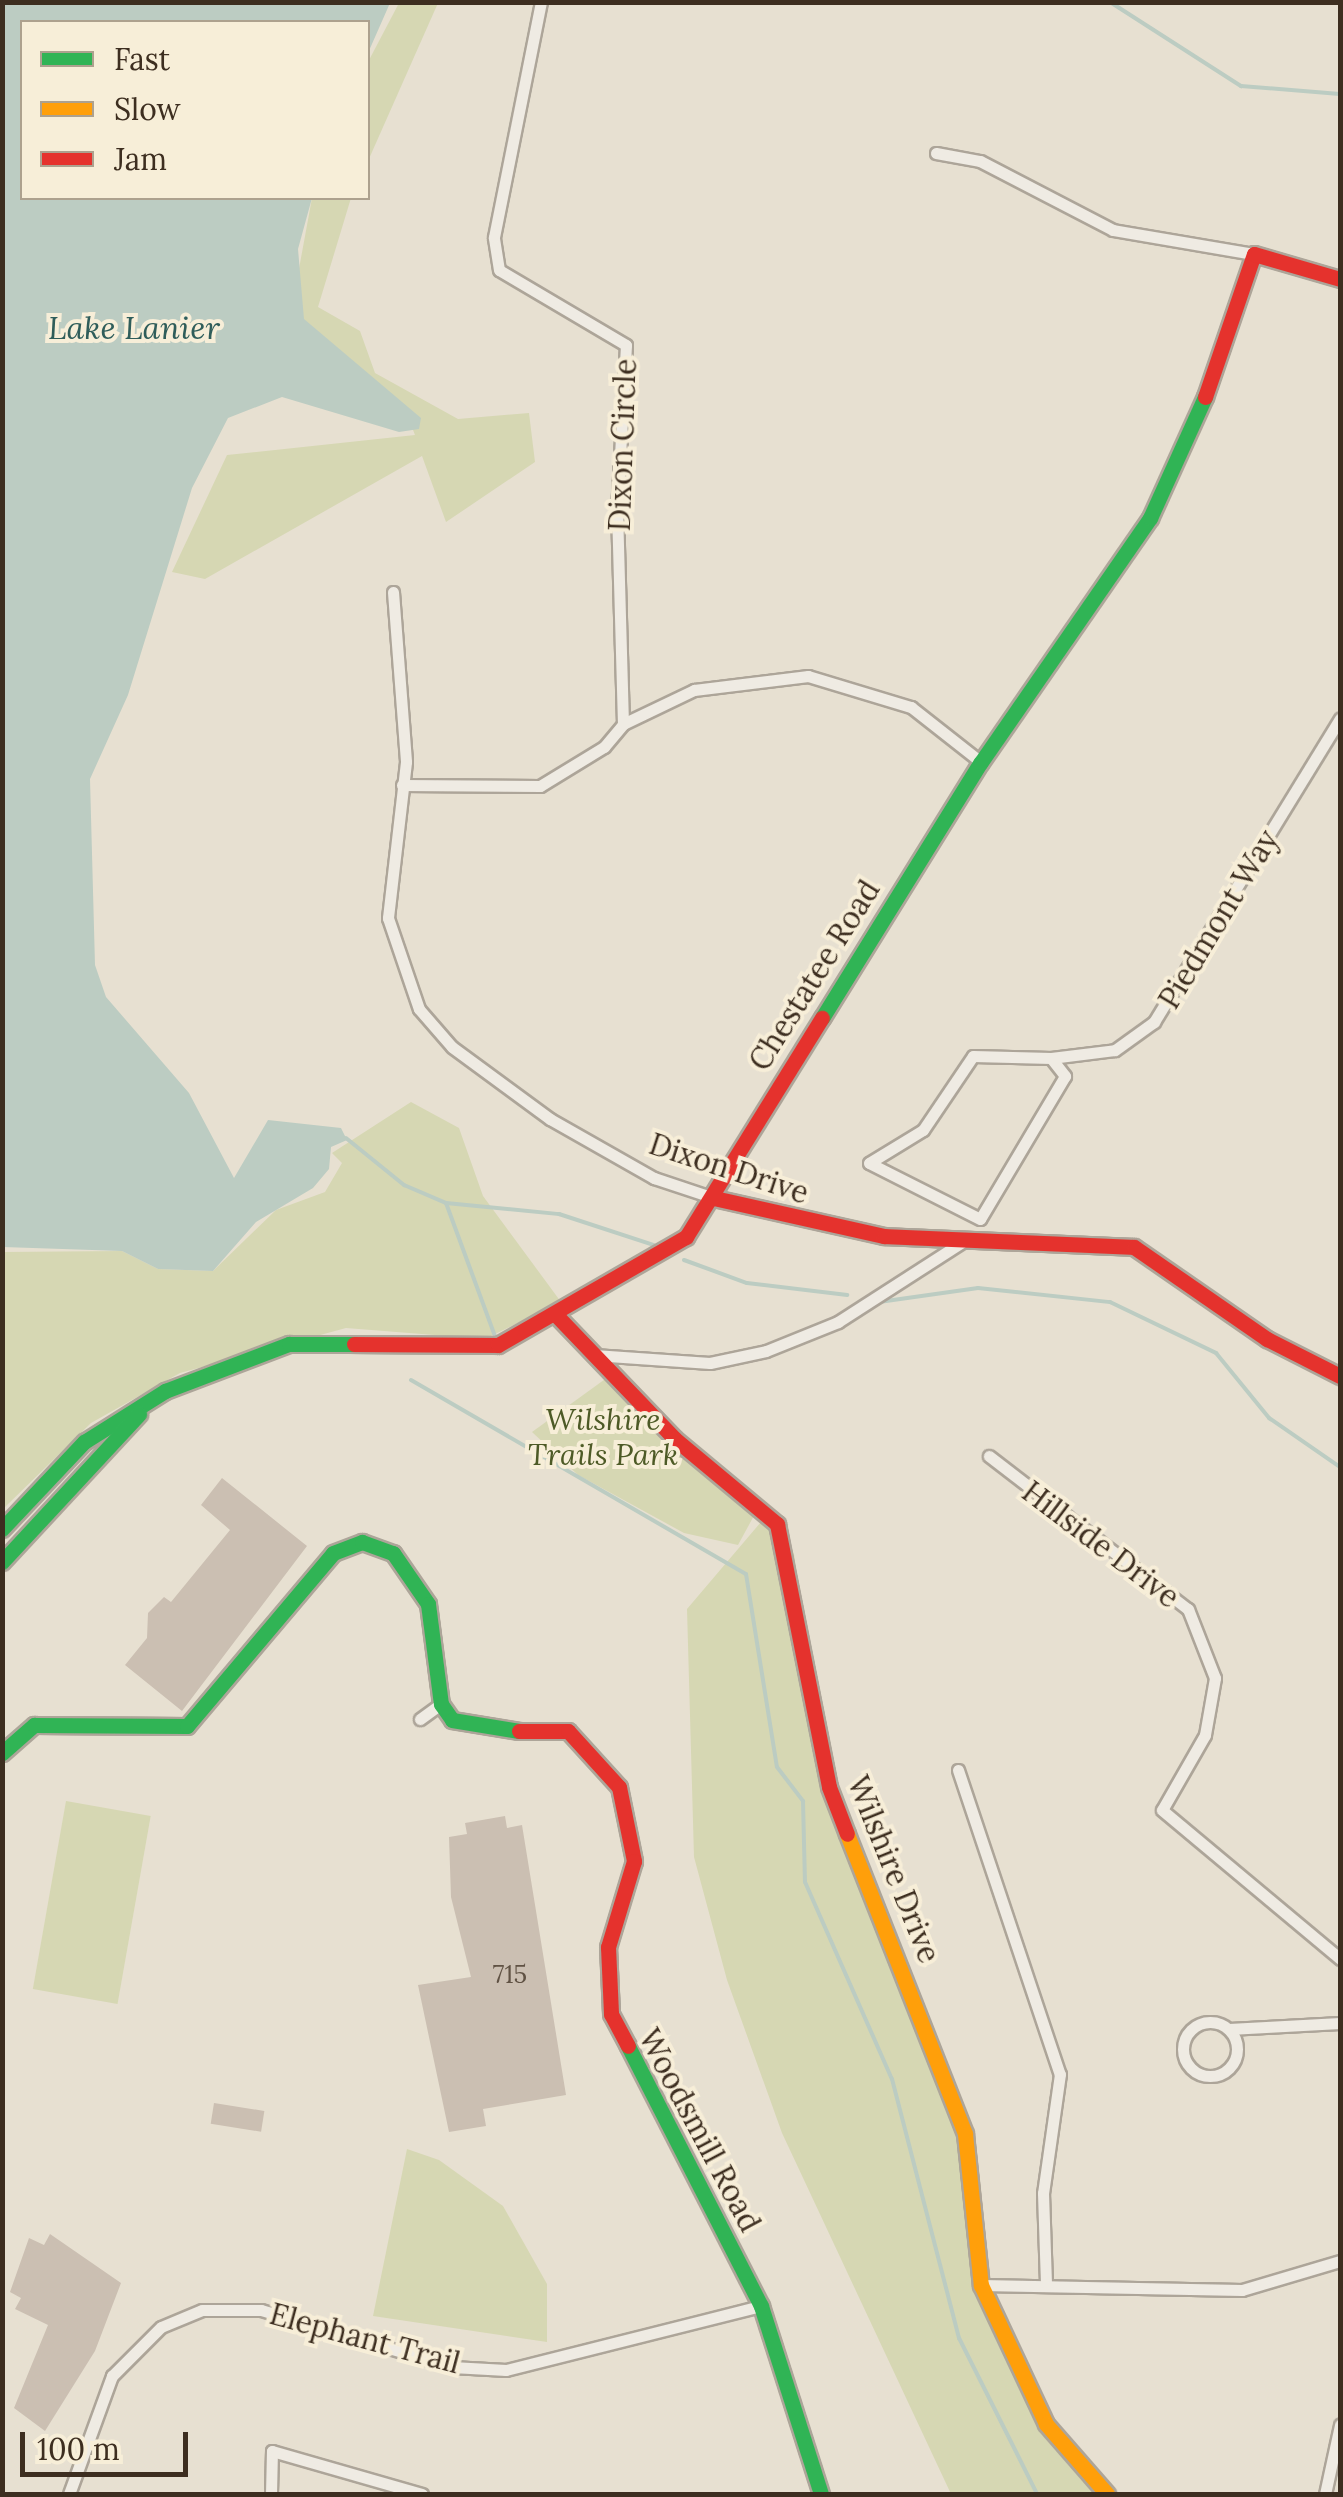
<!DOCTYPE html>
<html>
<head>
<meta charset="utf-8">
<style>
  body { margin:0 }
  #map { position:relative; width:1343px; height:2497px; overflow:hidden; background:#e7e0d1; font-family:Lora,serif }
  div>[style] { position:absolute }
  .green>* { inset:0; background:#d6d7b3; transform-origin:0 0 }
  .water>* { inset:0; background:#bcccc2 }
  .stream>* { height:4px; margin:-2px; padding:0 2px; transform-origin:2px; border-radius:2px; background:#bcccc2 }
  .building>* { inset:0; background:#cbbfb2; transform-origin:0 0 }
  .roads { filter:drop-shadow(2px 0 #ada599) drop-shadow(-2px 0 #ada599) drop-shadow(0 2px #ada599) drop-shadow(0 -2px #ada599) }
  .street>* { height:11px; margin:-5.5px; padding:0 5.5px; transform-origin:5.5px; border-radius:5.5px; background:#efebe3 }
  .street>.ring { margin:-5.5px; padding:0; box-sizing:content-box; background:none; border:11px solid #efebe3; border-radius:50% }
  .fast>* { height:15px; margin:-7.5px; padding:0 7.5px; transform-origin:7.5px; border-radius:7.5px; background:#30b455 }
  .slow>* { height:15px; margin:-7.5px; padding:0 7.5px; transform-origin:7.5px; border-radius:7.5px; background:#ff9f0a }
  .jam>* { height:15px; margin:-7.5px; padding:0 7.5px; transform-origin:7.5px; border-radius:7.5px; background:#e5322d }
  span { translate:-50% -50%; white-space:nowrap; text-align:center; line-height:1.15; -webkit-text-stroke:8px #f7eed8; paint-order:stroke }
  .number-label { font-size:25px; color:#605244 }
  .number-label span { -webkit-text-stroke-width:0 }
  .street-label { font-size:30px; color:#3d2e20 }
  .park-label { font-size:30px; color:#4d5a26; font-style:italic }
  .water-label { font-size:32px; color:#2f5d5a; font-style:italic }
  .frame { position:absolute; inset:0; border:5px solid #3d2e20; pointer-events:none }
  .legend { position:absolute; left:20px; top:20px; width:350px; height:180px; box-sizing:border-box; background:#f7eed8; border:2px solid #ada18e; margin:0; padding:12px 18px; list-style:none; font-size:30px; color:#3d2e20 }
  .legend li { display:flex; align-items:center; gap:20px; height:50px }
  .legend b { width:50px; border:2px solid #ada18e }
  .scale { position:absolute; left:20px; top:2432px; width:168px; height:45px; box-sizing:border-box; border:5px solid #3d2e20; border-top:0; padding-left:12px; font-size:30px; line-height:35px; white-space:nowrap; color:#3d2e20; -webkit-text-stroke:8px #f7eed8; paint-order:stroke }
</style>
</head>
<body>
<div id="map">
  <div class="green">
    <div style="clip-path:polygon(399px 3px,438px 3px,368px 161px,368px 62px)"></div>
    <div style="clip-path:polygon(312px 198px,351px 198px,318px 307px,360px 331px,375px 373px,458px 419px,529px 413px,535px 462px,446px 522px,422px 456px,205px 579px,172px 572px,227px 455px,415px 435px,406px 412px,306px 336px,294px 296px)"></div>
    <div style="clip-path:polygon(411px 1102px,459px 1128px,483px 1196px,561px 1302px,485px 1339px,346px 1328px,180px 1373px,91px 1423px,3px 1509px,3px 1252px,122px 1251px,158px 1269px,213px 1271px,276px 1210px,325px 1192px,342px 1163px,332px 1153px)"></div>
    <div style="clip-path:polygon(608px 1377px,756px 1512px,738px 1545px,684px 1533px,578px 1475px,532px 1432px)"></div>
    <div style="clip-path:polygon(772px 1509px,794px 1554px,819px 1738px,866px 1889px,975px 2144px,982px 2277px,1075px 2470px,1113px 2494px,951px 2494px,782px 2133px,727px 1980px,694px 1857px,687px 1609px)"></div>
    <div style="left:66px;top:1801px;width:86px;height:191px;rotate:10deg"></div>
    <div style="clip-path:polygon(407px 2149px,439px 2160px,503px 2206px,547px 2284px,547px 2342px,373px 2316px)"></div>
  </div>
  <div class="water">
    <div style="clip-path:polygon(2px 3px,390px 3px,368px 53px,368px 22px,22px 22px,22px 198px,312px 198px,298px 249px,304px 319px,421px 418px,419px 429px,399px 432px,282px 397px,228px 418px,192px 488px,128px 695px,90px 779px,95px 965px,106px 997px,189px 1093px,234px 1178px,268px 1120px,341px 1128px,347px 1140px,331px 1147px,329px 1169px,313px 1188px,256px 1222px,213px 1271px,158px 1269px,122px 1251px,3px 1247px)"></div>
  </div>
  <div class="stream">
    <div style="left:1110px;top:2px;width:156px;rotate:32.7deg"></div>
    <div style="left:1241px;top:86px;width:99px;rotate:4.6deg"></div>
    <div style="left:346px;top:1138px;width:75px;rotate:39deg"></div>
    <div style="left:404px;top:1185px;width:46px;rotate:23.2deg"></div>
    <div style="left:446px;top:1203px;width:114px;rotate:5.6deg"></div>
    <div style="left:559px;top:1214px;width:100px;rotate:18.1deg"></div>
    <div style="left:446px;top:1203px;width:145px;rotate:69.8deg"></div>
    <div style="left:684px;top:1260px;width:67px;rotate:20.1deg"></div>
    <div style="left:747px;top:1283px;width:101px;rotate:6.8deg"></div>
    <div style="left:879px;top:1302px;width:100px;rotate:-8deg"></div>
    <div style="left:978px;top:1288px;width:133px;rotate:6.1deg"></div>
    <div style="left:1110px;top:1302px;width:118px;rotate:25.7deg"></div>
    <div style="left:1216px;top:1353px;width:84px;rotate:50.8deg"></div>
    <div style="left:1269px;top:1418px;width:86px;rotate:34.6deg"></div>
    <div style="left:411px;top:1380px;width:387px;rotate:30.1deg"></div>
    <div style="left:746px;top:1574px;width:195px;rotate:80.9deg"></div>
    <div style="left:777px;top:1767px;width:43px;rotate:52.6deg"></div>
    <div style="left:803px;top:1801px;width:81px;rotate:88.6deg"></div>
    <div style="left:805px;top:1882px;width:215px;rotate:66.2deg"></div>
    <div style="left:892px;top:2079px;width:268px;rotate:75.5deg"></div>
    <div style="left:959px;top:2338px;width:174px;rotate:63.4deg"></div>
  </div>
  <div class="building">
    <div style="clip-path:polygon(222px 1478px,307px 1546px,182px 1711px,125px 1665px,147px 1638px,148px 1613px,164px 1597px,171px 1602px,230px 1530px,201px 1505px)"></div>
    <div style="clip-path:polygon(505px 1816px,507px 1828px,522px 1825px,566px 2095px,483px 2109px,486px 2126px,449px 2132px,418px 1985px,471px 1977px,451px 1897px,449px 1837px,467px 1834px,465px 1823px)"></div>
    <div style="left:214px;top:2103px;width:51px;height:21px;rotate:9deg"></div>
    <div style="clip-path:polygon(50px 2234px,121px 2283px,95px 2351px,45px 2431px,14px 2408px,48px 2325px,15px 2309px,21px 2298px,10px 2292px,29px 2238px,44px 2245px)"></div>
  </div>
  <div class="roads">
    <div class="street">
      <div style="left:936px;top:153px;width:45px;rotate:10.3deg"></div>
      <div style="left:980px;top:161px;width:150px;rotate:27.4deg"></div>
      <div style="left:1113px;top:230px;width:143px;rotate:9.7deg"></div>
      <div style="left:393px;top:592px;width:170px;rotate:85.6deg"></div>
      <div style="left:406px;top:762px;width:157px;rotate:96.6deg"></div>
      <div style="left:388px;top:918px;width:96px;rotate:71.2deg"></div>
      <div style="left:419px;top:1009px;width:50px;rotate:49deg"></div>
      <div style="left:452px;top:1047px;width:122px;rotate:36.3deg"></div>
      <div style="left:550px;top:1119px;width:120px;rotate:29.6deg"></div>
      <div style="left:654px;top:1178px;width:63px;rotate:18.4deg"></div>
      <div style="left:623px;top:724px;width:79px;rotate:-25.6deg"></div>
      <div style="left:694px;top:690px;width:115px;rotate:-7deg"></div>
      <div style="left:808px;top:676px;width:108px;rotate:16.8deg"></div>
      <div style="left:911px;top:707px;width:89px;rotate:38.2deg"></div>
      <div style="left:402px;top:785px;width:138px;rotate:0.4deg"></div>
      <div style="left:540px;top:786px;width:75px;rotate:-31.4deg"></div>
      <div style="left:604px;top:747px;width:30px;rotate:-50deg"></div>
      <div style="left:623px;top:724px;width:213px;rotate:-91.6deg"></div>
      <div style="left:617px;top:511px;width:166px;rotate:-86.9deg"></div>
      <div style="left:626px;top:345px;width:147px;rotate:-149.4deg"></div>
      <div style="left:499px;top:270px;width:33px;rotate:-99deg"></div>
      <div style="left:494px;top:237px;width:240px;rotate:-78.7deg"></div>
      <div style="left:973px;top:1056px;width:78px;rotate:1.5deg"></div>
      <div style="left:1051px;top:1058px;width:23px;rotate:52deg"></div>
      <div style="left:1065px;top:1076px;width:166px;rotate:120.7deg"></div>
      <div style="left:980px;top:1219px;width:124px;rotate:-153.2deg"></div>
      <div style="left:869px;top:1163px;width:63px;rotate:-31.4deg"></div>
      <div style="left:923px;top:1130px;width:89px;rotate:-56deg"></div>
      <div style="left:1051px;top:1058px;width:64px;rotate:-7.1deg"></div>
      <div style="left:1115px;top:1050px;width:48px;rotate:-35.7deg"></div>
      <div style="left:1154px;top:1022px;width:356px;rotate:-58.5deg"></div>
      <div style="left:594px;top:1355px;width:116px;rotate:3.9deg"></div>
      <div style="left:710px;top:1363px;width:57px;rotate:-12.1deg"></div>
      <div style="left:766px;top:1351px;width:78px;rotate:-21.9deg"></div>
      <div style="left:838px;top:1322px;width:148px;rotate:-32.8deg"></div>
      <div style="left:989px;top:1456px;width:251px;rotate:37.6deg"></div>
      <div style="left:1188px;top:1609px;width:74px;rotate:68.6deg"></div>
      <div style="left:1215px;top:1678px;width:58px;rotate:100deg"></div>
      <div style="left:1205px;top:1735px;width:86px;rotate:119.8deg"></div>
      <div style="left:1162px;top:1810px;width:232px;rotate:39.9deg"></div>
      <div style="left:420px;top:1719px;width:26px;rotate:-36deg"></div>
      <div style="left:958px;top:1770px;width:321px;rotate:71.5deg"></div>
      <div style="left:1060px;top:2074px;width:120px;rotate:98.1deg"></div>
      <div style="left:1043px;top:2193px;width:89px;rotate:88.1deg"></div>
      <div class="ring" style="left:1183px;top:2022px;width:43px;height:43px"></div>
      <div style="left:1229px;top:2029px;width:111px;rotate:-3.1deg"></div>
      <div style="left:981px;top:2285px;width:261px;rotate:1.1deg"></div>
      <div style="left:1242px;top:2290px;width:102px;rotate:-16.5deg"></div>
      <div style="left:69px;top:2494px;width:126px;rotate:-70deg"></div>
      <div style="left:112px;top:2376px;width:69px;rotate:-45deg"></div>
      <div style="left:161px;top:2327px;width:44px;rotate:-22.5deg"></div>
      <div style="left:202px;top:2310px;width:59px"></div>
      <div style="left:261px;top:2310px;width:199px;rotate:16.6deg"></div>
      <div style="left:452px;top:2367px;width:54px;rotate:3.2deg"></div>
      <div style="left:506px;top:2370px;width:263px;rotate:-14.1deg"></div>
      <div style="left:271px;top:2494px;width:43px;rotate:-88.7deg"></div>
      <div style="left:272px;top:2451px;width:156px;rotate:16deg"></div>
      <div style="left:1325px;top:2494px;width:71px;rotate:-77.7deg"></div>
    </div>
    <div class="fast">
      <div style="left:822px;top:1018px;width:301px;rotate:-58.2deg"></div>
      <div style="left:981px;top:762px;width:297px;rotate:-55.3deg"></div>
      <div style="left:1150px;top:518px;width:133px;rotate:-65.6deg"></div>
      <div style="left:2px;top:1529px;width:120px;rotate:-46.7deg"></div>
      <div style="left:84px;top:1442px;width:96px;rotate:-32.2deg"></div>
      <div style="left:165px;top:1391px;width:133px;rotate:-20.8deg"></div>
      <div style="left:289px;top:1344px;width:65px"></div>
      <div style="left:2px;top:1562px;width:202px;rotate:-47.2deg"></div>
      <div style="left:2px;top:1753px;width:43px;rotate:-41.2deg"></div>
      <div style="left:34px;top:1725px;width:153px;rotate:0.4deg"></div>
      <div style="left:187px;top:1726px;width:226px;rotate:-49.8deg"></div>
      <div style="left:333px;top:1553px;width:31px;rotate:-21deg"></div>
      <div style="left:362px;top:1542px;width:33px;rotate:20deg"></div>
      <div style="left:393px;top:1553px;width:62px;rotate:55.5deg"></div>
      <div style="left:428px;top:1604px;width:101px;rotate:82.6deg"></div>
      <div style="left:441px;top:1704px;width:19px;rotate:55deg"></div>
      <div style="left:452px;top:1720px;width:68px;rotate:9.3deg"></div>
      <div style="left:628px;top:2046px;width:292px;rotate:62.9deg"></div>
      <div style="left:761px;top:2306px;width:197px;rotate:72.3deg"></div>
    </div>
    <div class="slow">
      <div style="left:847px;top:1834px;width:322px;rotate:68.5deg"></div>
      <div style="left:965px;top:2134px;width:152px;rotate:84deg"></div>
      <div style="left:981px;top:2285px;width:153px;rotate:64.9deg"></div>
      <div style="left:1046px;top:2424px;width:93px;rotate:48.9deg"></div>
    </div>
    <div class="jam">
      <div style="left:1205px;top:397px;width:151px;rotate:-71.1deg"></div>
      <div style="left:1254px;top:254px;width:90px;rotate:16.2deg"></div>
      <div style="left:714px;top:1198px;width:174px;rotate:12.6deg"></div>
      <div style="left:884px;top:1236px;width:250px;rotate:2.5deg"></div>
      <div style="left:1134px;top:1247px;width:162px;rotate:34.7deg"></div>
      <div style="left:1267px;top:1339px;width:82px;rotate:26.9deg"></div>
      <div style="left:557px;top:1316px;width:170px;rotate:46.2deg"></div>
      <div style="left:675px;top:1439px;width:133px;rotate:39.8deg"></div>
      <div style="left:777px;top:1524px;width:268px;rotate:78.8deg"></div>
      <div style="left:829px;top:1787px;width:50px;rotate:69deg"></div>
      <div style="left:354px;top:1344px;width:144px;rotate:0.4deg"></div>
      <div style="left:498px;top:1345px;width:217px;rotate:-29.9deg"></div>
      <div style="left:686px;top:1237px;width:258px;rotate:-58.2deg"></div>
      <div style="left:519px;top:1731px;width:49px"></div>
      <div style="left:568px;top:1731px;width:76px;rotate:47.7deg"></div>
      <div style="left:619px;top:1787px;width:76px;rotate:78.5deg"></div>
      <div style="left:634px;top:1861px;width:90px;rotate:106.8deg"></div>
      <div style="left:608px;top:1947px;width:67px;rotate:87.4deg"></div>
      <div style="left:611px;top:2014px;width:36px;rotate:62deg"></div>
    </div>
  </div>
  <div class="number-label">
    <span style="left:510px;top:1974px">715</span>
  </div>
  <div class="street-label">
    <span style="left:622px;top:445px;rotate:-88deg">Dixon Circle</span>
    <span style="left:1218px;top:919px;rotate:-59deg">Piedmont Way</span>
    <span style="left:814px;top:975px;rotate:-58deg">Chestatee Road</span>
    <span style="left:729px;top:1168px;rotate:18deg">Dixon Drive</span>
    <span style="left:1101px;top:1544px;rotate:37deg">Hillside Drive</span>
    <span style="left:894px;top:1869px;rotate:68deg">Wilshire Drive</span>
    <span style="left:700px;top:2130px;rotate:62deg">Woodsmill Road</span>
    <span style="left:365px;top:2338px;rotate:15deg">Elephant Trail</span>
  </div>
  <div class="park-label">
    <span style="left:603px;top:1436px">Wilshire<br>Trails Park</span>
  </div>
  <div class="water-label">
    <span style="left:134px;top:328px">Lake Lanier</span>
  </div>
  <div class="frame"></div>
  <ul class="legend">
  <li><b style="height:12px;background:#30b455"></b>Fast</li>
  <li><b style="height:12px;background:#ff9f0a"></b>Slow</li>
  <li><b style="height:12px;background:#e5322d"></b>Jam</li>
  </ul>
  <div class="scale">100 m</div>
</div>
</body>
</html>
